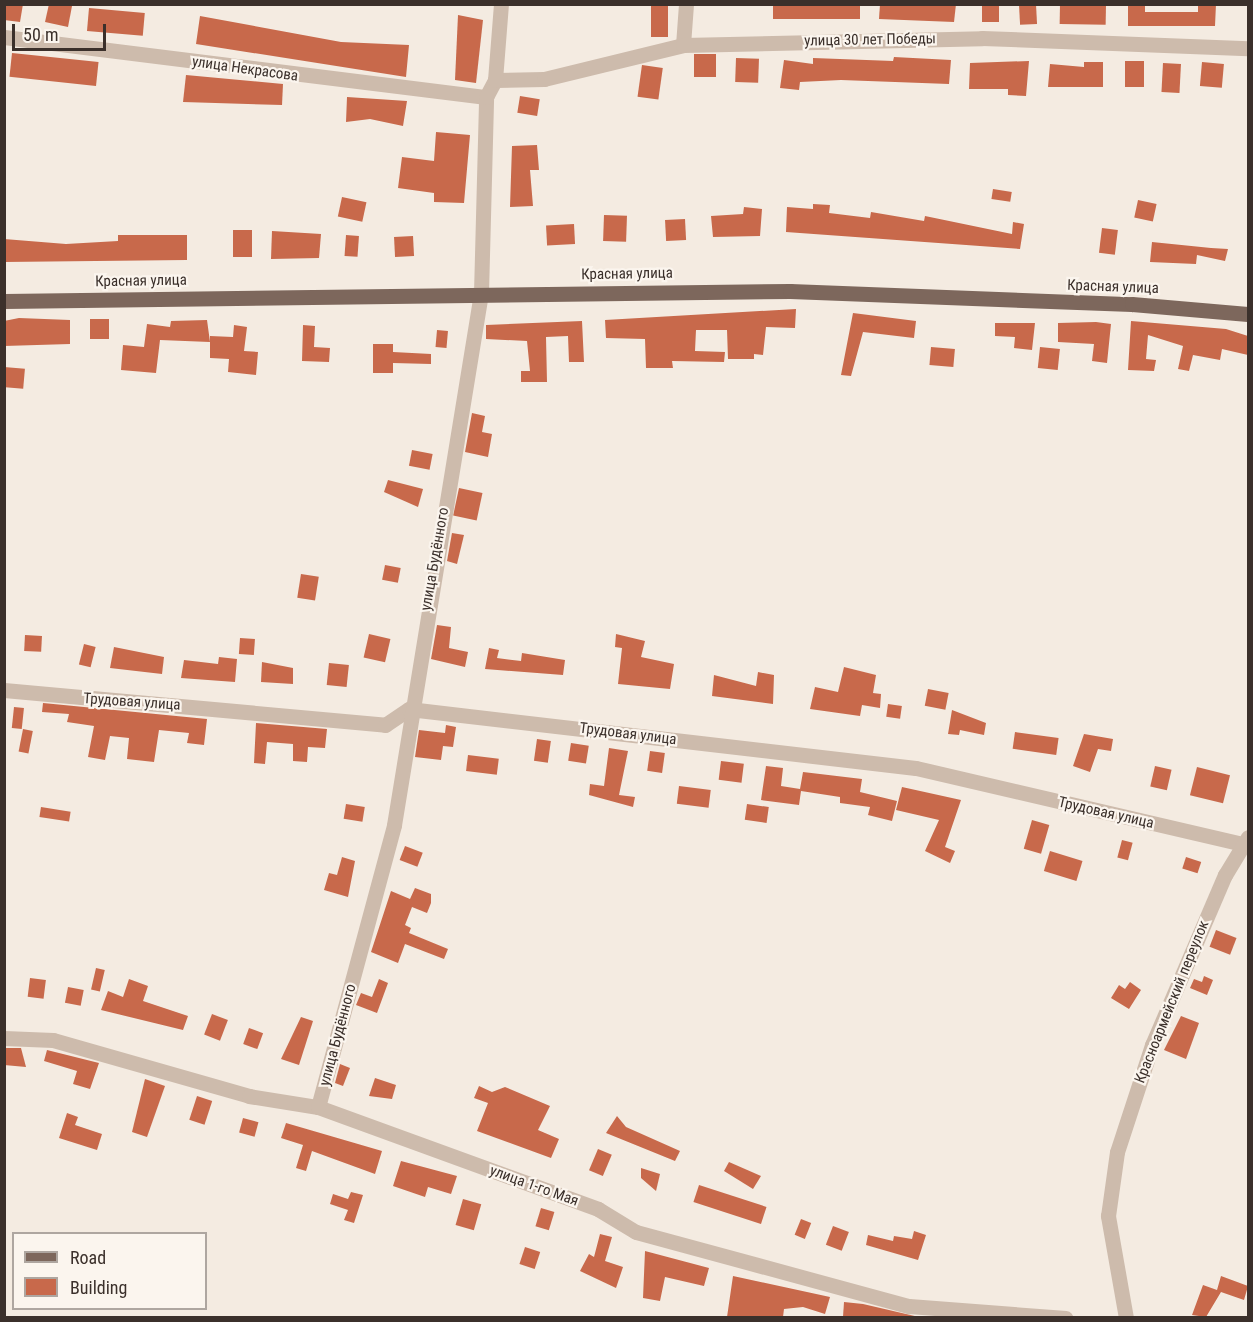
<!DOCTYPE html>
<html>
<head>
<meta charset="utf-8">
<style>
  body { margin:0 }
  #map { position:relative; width:1253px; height:1322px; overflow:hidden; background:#f4ebe1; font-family:"Roboto Condensed",sans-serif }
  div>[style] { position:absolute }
  .building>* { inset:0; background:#c8694b; transform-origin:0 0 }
  .minor>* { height:15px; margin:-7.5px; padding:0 7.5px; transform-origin:7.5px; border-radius:7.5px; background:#cdbbac }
  .major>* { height:15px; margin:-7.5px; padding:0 7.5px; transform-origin:7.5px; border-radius:7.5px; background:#7d675c }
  span { translate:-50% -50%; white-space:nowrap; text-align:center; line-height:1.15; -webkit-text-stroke:4.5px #fbf5ee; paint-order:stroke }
  .street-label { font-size:15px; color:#3b302b }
  .frame { position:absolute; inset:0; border:6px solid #3b302b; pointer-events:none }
  .legend { position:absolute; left:12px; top:1232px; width:195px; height:78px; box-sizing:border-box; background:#fbf5ee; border:2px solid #aea6a0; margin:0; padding:8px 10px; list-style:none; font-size:18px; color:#3b302b }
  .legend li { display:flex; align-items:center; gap:12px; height:30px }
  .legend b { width:30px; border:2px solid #aea6a0 }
  .scale { position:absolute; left:12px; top:24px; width:94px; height:27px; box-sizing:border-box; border:3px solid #3b302b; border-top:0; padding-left:8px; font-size:18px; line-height:21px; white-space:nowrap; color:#3b302b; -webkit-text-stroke:4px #fbf5ee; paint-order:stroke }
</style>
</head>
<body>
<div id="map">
  <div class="building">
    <div style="clip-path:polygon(4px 4px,23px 4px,20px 22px,4px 20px)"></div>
    <div style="clip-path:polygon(49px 4px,72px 6px,68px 27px,45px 22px)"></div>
    <div style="left:651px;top:4px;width:17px;height:33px"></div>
    <div style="left:773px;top:4px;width:87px;height:15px"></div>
    <div style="clip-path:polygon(880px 4px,956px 4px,954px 22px,879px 19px)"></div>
    <div style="left:982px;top:4px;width:17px;height:18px"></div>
    <div style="left:1036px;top:4px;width:20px;height:17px;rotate:87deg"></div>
    <div style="left:1060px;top:4px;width:46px;height:20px;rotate:1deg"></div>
    <div style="clip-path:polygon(1198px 4px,1216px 4px,1215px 26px,1128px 26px,1128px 5px,1145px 5px,1145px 12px,1198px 12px)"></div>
    <div style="left:89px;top:8px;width:56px;height:23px;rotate:5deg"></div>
    <div style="clip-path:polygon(458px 15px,483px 20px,476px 83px,455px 80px)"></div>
    <div style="clip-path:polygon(200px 16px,341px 42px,409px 45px,406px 77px,196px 44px)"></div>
    <div style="left:12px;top:53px;width:87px;height:24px;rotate:6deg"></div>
    <div style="left:694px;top:54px;width:22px;height:23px"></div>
    <div style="clip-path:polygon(894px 57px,951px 60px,949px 84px,841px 80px,800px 82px,799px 90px,780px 88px,784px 60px,813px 64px,813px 58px,893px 61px)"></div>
    <div style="left:736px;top:58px;width:23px;height:24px;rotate:2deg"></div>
    <div style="clip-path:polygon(1029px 61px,1026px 96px,1008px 95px,1008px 89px,969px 89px,970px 63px)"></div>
    <div style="left:1125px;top:61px;width:19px;height:26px"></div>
    <div style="clip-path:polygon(1084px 62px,1103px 62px,1103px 87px,1048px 87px,1050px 64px,1084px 67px)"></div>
    <div style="left:1202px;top:62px;width:22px;height:24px;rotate:5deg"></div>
    <div style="left:1163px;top:63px;width:18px;height:29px;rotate:3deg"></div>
    <div style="left:642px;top:65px;width:21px;height:32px;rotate:8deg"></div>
    <div style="clip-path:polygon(186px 75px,283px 84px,282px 105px,183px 102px)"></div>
    <div style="left:520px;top:96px;width:20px;height:17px;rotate:9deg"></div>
    <div style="clip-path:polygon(347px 97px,407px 101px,403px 126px,370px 119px,346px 122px)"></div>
    <div style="clip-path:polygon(436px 132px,470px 135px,464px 203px,434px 202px,434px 193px,398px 188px,402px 157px,434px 161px)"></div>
    <div style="clip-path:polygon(537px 145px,539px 170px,530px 170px,533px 206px,510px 207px,512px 146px)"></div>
    <div style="left:993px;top:189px;width:19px;height:10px;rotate:9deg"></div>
    <div style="left:342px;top:197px;width:25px;height:20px;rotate:12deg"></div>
    <div style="left:1138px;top:200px;width:19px;height:18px;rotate:12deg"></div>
    <div style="clip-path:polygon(813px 204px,830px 205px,829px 213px,870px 218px,871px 212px,924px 221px,925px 216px,1012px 234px,1013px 222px,1024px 224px,1020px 249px,786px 232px,787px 207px,813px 209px)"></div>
    <div style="clip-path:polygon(744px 207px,762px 209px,760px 236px,713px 237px,711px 216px,743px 214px)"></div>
    <div style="left:604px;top:215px;width:23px;height:26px;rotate:2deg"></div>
    <div style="left:685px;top:219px;width:21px;height:20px;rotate:87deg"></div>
    <div style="left:574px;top:224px;width:20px;height:28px;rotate:87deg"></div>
    <div style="left:1102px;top:228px;width:16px;height:25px;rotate:7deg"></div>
    <div style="left:233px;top:230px;width:19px;height:27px"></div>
    <div style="clip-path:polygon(272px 231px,321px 234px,319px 258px,271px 259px)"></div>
    <div style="clip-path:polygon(118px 235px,187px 235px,187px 260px,4px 262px,4px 239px,66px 244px,118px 241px)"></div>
    <div style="left:346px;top:235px;width:13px;height:21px;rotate:4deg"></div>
    <div style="left:413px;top:236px;width:20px;height:19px;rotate:87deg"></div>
    <div style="clip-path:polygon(1152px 242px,1211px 248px,1228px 249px,1225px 261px,1197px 255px,1196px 264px,1150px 262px)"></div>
    <div style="clip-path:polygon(796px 309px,795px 328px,766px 327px,763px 355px,754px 354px,754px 359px,728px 359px,727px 330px,696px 330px,695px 351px,725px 352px,724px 362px,672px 361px,673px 368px,646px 368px,645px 339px,606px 338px,605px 320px)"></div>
    <div style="clip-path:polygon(853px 313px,916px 321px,914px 338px,863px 332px,851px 376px,841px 375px)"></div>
    <div style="clip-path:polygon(19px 318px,70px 320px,70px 344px,4px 346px,4px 321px)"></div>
    <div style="left:90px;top:319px;width:19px;height:20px"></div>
    <div style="clip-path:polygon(207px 320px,210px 342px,160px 340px,156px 373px,121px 370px,123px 345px,144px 347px,147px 324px,170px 327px,171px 321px)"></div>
    <div style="clip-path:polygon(582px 321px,584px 362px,569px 362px,568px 336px,546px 337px,547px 382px,521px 382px,521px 371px,530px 371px,527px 341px,486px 339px,486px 325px)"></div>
    <div style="clip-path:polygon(1131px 321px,1226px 329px,1248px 336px,1248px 355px,1222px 349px,1220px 360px,1193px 355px,1189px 371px,1178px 369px,1183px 346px,1148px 335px,1146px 359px,1156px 360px,1154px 371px,1128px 370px)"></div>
    <div style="clip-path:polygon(1096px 322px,1111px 324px,1107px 363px,1092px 361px,1094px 344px,1058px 342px,1058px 323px)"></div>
    <div style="clip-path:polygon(995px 323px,1035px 323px,1032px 350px,1014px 348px,1015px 337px,995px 336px)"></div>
    <div style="clip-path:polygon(234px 325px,247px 327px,244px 351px,258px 352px,256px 375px,228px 372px,229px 359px,210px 358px,210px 336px,233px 337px)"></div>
    <div style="clip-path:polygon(303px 325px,315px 326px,314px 347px,330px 348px,329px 362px,302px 361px)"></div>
    <div style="left:437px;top:330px;width:11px;height:17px;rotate:5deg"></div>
    <div style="clip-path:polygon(373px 344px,393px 344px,393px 352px,431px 354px,431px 364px,393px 363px,393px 373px,373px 373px)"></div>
    <div style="left:931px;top:347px;width:24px;height:18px;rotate:5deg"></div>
    <div style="left:1040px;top:347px;width:20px;height:21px;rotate:6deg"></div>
    <div style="left:4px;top:367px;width:21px;height:20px;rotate:5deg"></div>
    <div style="clip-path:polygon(472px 413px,485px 416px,482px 432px,492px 434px,488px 457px,465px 452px)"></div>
    <div style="left:412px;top:450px;width:21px;height:16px;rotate:11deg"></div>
    <div style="clip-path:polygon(388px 480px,423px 489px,418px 507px,384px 492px)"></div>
    <div style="left:459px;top:488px;width:24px;height:28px;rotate:12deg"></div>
    <div style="clip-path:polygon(452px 533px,464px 535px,457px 564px,447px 561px)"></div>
    <div style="left:385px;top:565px;width:16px;height:15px;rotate:11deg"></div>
    <div style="left:301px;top:574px;width:18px;height:24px;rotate:9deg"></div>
    <div style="clip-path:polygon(437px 625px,451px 627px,449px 648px,468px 652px,465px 667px,431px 659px)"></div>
    <div style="left:369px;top:634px;width:22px;height:24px;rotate:13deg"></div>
    <div style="clip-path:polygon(616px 634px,645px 641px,641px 657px,674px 664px,670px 689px,618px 684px,622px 648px,615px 647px)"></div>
    <div style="left:25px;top:635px;width:17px;height:16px;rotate:3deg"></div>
    <div style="left:240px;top:638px;width:15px;height:16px;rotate:4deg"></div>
    <div style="left:84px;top:644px;width:12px;height:21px;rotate:14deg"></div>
    <div style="clip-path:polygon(114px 647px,164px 657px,162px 674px,110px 668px)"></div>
    <div style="clip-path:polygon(489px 648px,499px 650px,497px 658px,521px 661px,522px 653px,565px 660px,563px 675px,485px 669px)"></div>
    <div style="clip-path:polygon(219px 657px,237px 659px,235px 682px,181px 678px,184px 660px,218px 664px)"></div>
    <div style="clip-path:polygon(262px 662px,293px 668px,293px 684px,261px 682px)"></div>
    <div style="left:329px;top:663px;width:20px;height:22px;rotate:6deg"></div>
    <div style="clip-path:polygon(844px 667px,876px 675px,873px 693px,881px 694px,880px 708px,862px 705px,860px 716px,810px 709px,815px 687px,838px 692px)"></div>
    <div style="clip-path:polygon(758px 672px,774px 675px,773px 704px,712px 696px,714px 675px,756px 686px)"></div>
    <div style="left:928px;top:689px;width:21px;height:17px;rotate:11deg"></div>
    <div style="clip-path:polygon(43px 703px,207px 719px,204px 745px,187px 743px,189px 733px,159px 730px,154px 762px,127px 759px,129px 738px,110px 736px,105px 760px,88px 757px,94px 726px,67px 722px,69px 714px,42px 712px)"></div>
    <div style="left:888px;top:704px;width:14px;height:13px;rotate:8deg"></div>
    <div style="left:14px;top:707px;width:10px;height:21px;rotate:6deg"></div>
    <div style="clip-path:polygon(952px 710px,986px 723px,984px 735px,960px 730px,959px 735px,948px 734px)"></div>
    <div style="clip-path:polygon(256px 723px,327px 729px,325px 748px,308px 747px,307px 762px,293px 761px,293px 744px,267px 742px,265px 764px,254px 763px)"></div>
    <div style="clip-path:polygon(446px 725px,456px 727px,453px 747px,443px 746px,441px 760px,415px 757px,419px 730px,445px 733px)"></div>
    <div style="left:23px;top:729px;width:10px;height:23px;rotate:11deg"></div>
    <div style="left:1015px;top:732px;width:44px;height:17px;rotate:8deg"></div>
    <div style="clip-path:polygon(1084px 734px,1113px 739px,1111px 751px,1098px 749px,1090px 772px,1073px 766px)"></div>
    <div style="left:537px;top:739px;width:14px;height:22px;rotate:8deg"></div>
    <div style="left:571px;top:743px;width:18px;height:18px;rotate:9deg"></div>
    <div style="clip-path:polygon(609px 748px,628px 751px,619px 795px,635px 797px,633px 807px,589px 795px,590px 784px,604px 786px)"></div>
    <div style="left:650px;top:751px;width:15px;height:20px;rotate:8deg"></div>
    <div style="left:468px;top:755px;width:31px;height:16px;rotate:7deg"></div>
    <div style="left:721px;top:761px;width:23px;height:19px;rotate:7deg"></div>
    <div style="clip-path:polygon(766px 766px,783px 768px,781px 786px,800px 789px,803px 772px,862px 779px,860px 792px,897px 801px,892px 821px,868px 815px,870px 807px,840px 803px,840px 797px,801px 791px,799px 805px,761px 800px)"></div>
    <div style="left:1155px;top:766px;width:17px;height:21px;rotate:13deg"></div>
    <div style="left:1197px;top:767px;width:34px;height:29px;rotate:14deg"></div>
    <div style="left:679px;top:786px;width:32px;height:18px;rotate:7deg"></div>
    <div style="clip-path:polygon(902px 787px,961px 800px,945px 847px,955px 851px,950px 863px,925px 851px,939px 820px,896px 810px)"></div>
    <div style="left:346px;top:804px;width:19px;height:15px;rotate:9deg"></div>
    <div style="left:747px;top:804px;width:22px;height:16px;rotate:8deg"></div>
    <div style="left:41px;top:807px;width:30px;height:10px;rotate:9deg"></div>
    <div style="left:1032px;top:820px;width:18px;height:30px;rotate:16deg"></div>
    <div style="left:1122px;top:840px;width:11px;height:18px;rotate:15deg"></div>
    <div style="left:405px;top:846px;width:19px;height:15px;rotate:21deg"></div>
    <div style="left:1050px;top:851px;width:34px;height:21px;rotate:17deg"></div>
    <div style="clip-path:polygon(342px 857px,355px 861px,348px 897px,324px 890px,329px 873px,337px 875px)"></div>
    <div style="left:1186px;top:857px;width:16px;height:12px;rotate:18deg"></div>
    <div style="clip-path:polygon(415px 888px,431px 894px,431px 903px,427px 913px,412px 907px,405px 925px,411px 928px,409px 933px,448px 949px,444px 959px,405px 944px,398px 963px,371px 952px,391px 891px,410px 899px)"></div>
    <div style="left:1216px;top:930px;width:22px;height:18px;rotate:21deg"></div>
    <div style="left:96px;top:968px;width:9px;height:22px;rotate:13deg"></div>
    <div style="clip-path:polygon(1204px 976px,1213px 980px,1207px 995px,1190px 988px,1194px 979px,1202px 982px)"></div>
    <div style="left:30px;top:978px;width:16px;height:19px;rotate:7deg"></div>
    <div style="clip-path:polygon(129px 979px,148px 986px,143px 1001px,188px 1016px,183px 1030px,101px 1010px,108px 991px,123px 997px)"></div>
    <div style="clip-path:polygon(379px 979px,388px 983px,377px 1013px,356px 1005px,361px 993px,372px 997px)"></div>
    <div style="clip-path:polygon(1130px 982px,1141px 990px,1129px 1009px,1111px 998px,1119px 985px,1125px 989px)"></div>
    <div style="left:68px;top:987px;width:16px;height:16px;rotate:11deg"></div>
    <div style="left:212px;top:1014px;width:17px;height:22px;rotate:21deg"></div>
    <div style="clip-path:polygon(1181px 1016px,1199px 1023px,1186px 1059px,1164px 1050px)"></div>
    <div style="clip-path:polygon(301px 1017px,313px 1021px,299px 1065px,281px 1059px)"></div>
    <div style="left:249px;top:1028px;width:15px;height:17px;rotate:20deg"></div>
    <div style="clip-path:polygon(4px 1048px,21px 1048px,26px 1067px,4px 1065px)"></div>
    <div style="clip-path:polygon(47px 1050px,99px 1063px,90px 1089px,73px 1084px,77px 1071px,44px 1061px)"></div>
    <div style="clip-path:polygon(340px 1064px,350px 1068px,343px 1086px,335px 1083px)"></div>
    <div style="clip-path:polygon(375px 1078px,396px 1085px,392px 1099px,369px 1096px)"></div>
    <div style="clip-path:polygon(145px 1079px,165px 1086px,147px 1137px,132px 1132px)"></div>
    <div style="clip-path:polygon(479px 1086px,492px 1092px,505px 1087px,550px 1106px,538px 1130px,559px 1139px,551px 1158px,477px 1131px,488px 1103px,474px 1098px)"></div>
    <div style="left:197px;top:1096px;width:16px;height:25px;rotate:18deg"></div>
    <div style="clip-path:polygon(67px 1113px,78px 1117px,75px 1125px,102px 1134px,97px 1150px,59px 1138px)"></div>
    <div style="clip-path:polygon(617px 1116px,626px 1127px,680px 1151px,675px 1161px,606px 1133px)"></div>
    <div style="left:243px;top:1118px;width:16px;height:15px;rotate:15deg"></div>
    <div style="clip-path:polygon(286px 1123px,382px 1151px,375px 1174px,312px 1151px,306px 1171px,296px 1168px,303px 1145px,281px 1138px)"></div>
    <div style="left:598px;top:1149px;width:15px;height:23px;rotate:23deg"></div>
    <div style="clip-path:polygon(401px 1161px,457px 1176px,451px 1194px,428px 1187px,425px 1197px,393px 1186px)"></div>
    <div style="clip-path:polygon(729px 1162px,761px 1176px,753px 1189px,724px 1171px)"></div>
    <div style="clip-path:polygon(641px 1168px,660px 1174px,656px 1191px,641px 1178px)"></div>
    <div style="left:699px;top:1185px;width:71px;height:18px;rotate:18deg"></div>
    <div style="clip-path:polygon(351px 1192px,363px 1195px,354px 1223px,344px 1220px,348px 1210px,330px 1204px,333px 1194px,348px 1199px)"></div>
    <div style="left:463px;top:1199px;width:19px;height:27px;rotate:16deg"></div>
    <div style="left:541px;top:1208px;width:14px;height:19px;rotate:17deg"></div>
    <div style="left:801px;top:1219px;width:11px;height:17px;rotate:22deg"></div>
    <div style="left:833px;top:1226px;width:17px;height:20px;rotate:21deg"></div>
    <div style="clip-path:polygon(914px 1231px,926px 1235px,918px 1260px,866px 1245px,868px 1235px,893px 1241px,894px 1236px,912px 1239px)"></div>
    <div style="clip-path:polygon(600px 1234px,612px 1237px,605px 1261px,623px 1267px,616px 1288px,580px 1271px,589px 1254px,594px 1257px)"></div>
    <div style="left:525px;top:1247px;width:16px;height:18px;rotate:18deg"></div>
    <div style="clip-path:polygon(645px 1251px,709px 1268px,704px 1286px,665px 1277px,660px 1301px,643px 1298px)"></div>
    <div style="clip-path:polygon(733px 1276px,830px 1297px,825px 1314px,803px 1307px,784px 1309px,783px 1317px,727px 1317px)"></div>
    <div style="clip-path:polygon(1221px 1276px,1248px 1286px,1244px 1300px,1221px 1292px,1206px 1317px,1192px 1315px,1203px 1285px,1217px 1290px)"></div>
    <div style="clip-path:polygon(844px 1302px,863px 1304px,919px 1317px,843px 1317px)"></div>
  </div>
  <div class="minor">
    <div style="left:4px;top:37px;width:486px;rotate:7.1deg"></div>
    <div style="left:683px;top:45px;width:41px;rotate:-85.8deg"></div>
    <div style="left:495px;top:80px;width:49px;rotate:-1.2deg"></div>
    <div style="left:544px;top:79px;width:143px;rotate:-13.7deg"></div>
    <div style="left:683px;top:45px;width:299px;rotate:-1.3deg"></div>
    <div style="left:982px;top:38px;width:266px;rotate:2.2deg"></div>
    <div style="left:4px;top:690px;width:383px;rotate:5.2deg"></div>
    <div style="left:385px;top:725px;width:29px;rotate:-34deg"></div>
    <div style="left:409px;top:709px;width:510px;rotate:6.64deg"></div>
    <div style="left:916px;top:768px;width:341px;rotate:13.1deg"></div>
    <div style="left:4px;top:1038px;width:49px;rotate:2.3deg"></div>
    <div style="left:53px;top:1040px;width:204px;rotate:15.9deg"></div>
    <div style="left:249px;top:1096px;width:70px;rotate:9.1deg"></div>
    <div style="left:318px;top:1107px;width:298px;rotate:20deg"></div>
    <div style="left:598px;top:1209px;width:44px;rotate:31.2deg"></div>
    <div style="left:636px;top:1232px;width:283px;rotate:15.2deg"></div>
    <div style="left:909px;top:1306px;width:157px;rotate:4.4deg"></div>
    <div style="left:318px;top:1107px;width:292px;rotate:-74.9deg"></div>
    <div style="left:394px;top:825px;width:539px;rotate:-80.71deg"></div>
    <div style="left:481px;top:293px;width:196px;rotate:-88.5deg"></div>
    <div style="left:486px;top:97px;width:19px;rotate:-62deg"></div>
    <div style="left:495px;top:80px;width:76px;rotate:-85.5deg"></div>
    <div style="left:1126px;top:1318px;width:104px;rotate:-100deg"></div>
    <div style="left:1108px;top:1216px;width:65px;rotate:-82deg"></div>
    <div style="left:1117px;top:1152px;width:113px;rotate:-71.9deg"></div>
    <div style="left:1152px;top:1045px;width:185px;rotate:-66.8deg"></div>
    <div style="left:1225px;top:875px;width:44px;rotate:-58.8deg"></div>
  </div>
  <div class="major">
    <div style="left:4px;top:301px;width:786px;rotate:-0.73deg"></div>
    <div style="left:790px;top:291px;width:342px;rotate:2.2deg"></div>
    <div style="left:1132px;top:304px;width:116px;rotate:4.9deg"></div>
  </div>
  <div class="street-label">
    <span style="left:870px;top:40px;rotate:-1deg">улица 30 лет Победы</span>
    <span style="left:245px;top:69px;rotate:8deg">улица Некрасова</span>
    <span style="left:627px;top:274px;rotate:-1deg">Красная улица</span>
    <span style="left:141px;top:281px;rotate:-1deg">Красная улица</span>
    <span style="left:1113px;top:287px;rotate:2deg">Красная улица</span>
    <span style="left:435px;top:559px;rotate:-80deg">улица Будённого</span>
    <span style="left:132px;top:702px;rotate:4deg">Трудовая улица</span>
    <span style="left:628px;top:734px;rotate:7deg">Трудовая улица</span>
    <span style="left:1106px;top:813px;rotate:13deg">Трудовая улица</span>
    <span style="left:1172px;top:1002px;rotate:-68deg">Красноармейский переулок</span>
    <span style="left:338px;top:1035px;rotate:-75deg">улица Будённого</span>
    <span style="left:534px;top:1186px;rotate:20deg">улица 1-го Мая</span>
  </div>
  <div class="frame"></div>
  <ul class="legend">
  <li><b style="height:8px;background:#7d675c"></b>Road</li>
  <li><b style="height:16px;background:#c8694b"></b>Building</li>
  </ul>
  <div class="scale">50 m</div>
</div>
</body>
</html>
